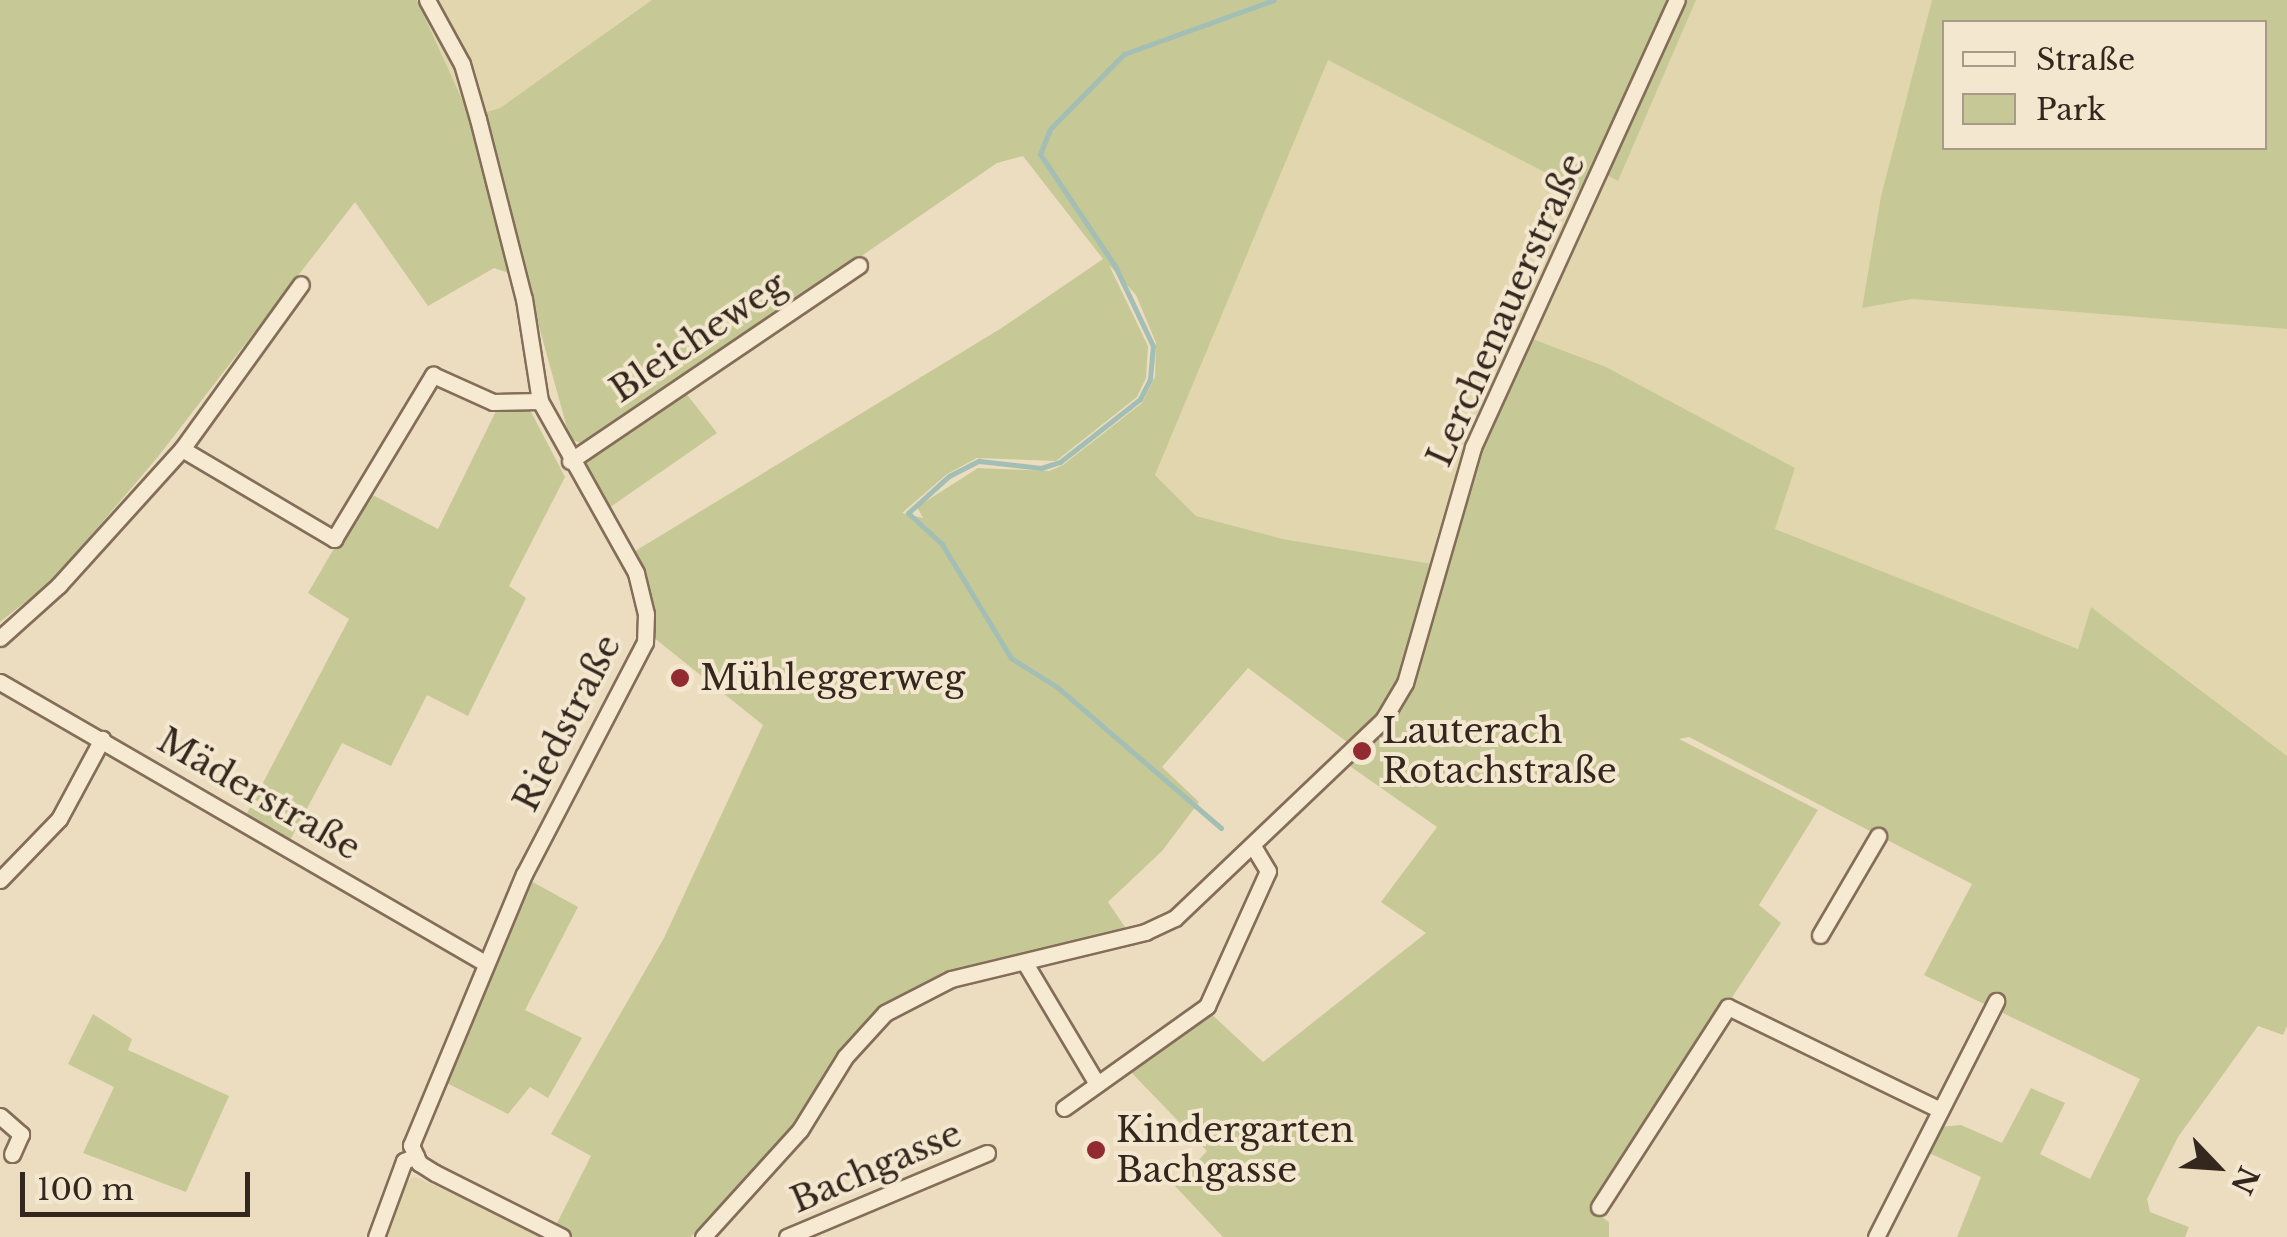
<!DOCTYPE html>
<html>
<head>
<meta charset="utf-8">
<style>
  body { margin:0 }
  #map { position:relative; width:2287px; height:1237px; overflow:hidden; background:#ecddc0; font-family:"Libre Baskerville",serif }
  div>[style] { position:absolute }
  .farmland>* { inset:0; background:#e1d6ae }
  .green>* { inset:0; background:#c6c995 }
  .stream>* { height:5px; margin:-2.5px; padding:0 2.5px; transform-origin:2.5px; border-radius:2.5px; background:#a3beb5 }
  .roads { filter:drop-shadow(2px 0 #846e59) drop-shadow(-2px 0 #846e59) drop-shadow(0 2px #846e59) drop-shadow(0 -2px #846e59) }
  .minor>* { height:15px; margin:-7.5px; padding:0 7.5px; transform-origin:7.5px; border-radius:7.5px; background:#f7ead3 }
  .dots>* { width:28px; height:28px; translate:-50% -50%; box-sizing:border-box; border:5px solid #f4e7cf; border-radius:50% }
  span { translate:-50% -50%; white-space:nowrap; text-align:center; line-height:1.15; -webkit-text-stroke:8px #f4e7cf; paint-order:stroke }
  .street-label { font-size:35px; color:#34271d }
  .poi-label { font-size:35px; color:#34271d }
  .left { translate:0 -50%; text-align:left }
  .legend { position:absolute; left:1942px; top:20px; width:325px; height:130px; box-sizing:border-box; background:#f4e7cf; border:2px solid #a79a88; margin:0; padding:12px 18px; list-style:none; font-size:30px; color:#34271d }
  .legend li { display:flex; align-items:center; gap:20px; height:50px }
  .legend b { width:50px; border:2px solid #a79a88 }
  .north { position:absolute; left:2167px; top:1117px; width:100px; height:100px; -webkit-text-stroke:8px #f4e7cf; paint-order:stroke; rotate:115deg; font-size:28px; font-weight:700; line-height:40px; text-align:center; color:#34271d }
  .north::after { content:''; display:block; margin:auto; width:35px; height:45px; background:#34271d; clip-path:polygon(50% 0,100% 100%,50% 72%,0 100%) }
  .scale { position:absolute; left:20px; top:1172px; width:230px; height:45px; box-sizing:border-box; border:5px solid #34271d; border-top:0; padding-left:12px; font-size:30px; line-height:35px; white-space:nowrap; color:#34271d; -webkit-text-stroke:8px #f4e7cf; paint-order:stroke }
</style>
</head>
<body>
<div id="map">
  <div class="farmland">
    <div style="clip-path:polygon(428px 0,652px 0,500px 108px,470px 117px,420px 6px)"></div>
    <div style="clip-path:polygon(1696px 0,1932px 0,1881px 196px,1862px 308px,1912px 299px,2287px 329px,2287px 756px,2091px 607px,2078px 649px,1774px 529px,1794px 468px,1606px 367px,1516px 332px,1476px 424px,1439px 565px,1283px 539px,1196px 516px,1155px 475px,1328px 59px,1583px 192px,1594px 168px,1618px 180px)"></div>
    <div style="clip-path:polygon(415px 1177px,491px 1211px,542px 1237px,385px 1237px,402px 1183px)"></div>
  </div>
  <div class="green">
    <div style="clip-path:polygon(evenodd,0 0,417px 0,470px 117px,500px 108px,652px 0,1696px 0,1618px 181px,1594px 168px,1583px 192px,1328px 60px,1155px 475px,1196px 516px,1283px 539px,1439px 565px,1476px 424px,1515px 332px,1606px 367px,1795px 468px,1775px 529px,2078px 649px,2091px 607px,2287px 756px,2287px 1026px,2283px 1035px,2258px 1026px,2178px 1137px,2147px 1199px,2150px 1212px,2189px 1227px,2185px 1237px,1957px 1237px,1981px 1177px,1927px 1152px,1940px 1127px,1961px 1125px,2002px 1143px,2031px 1088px,2065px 1103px,2040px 1154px,2090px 1179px,2140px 1079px,1924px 975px,1972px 884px,1689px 737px,1679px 739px,1818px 810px,1759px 905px,1781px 923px,1592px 1210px,1609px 1222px,1609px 1237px,1223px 1237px,1175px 1186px,1207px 1151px,1128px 1069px,1208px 1011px,1263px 1062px,1426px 933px,1381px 902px,1437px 827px,1344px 762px,1351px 745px,1248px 668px,1162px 767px,1199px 802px,1162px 851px,1108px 902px,1127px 930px,907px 994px,855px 1034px,799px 1124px,691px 1237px,572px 1237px,555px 1227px,591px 1156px,551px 1134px,664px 938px,763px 725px,653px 637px,649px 591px,632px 553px,1000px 329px,1103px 259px,1023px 156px,997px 163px,586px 445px,570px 439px,526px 279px,494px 268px,428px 306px,355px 202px,157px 458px,52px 581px,0 622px,0 0,1109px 265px,1136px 295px,1156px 343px,1155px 377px,1142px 403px,1063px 465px,1049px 471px,978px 468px,917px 507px,923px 518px,902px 513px,947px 474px,977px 458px,1056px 461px,1137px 397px,1146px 378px,1148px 346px,1109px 265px)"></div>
    <div style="clip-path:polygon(evenodd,1932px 0,2287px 0,2287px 329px,1912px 299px,1862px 308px,1881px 196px,1932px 0,2264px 22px,2264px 148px,1944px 148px,1944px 22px,2264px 22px)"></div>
    <div style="clip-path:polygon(685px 392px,717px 433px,606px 510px,581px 468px,585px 459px)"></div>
    <div style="clip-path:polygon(528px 406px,565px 477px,509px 586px,526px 598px,468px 716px,427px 695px,391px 766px,342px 743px,289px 842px,245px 817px,349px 619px,308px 593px,367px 492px,438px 529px,498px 407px)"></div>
    <div style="clip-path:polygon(529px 880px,578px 907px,525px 1010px,582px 1038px,548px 1098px,530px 1087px,508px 1114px,441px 1080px)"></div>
    <div style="clip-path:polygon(93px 1014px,132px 1039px,128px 1050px,229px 1096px,186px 1192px,83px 1153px,114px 1087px,68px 1064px)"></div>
  </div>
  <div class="stream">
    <div style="left:1221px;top:828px;width:216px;rotate:-139.3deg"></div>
    <div style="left:1057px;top:687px;width:54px;rotate:-147.8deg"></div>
    <div style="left:1011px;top:658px;width:133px;rotate:-121.2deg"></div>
    <div style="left:942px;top:544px;width:46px;rotate:-137.6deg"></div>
    <div style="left:908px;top:513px;width:55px;rotate:-42.1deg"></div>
    <div style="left:949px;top:476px;width:34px;rotate:-27deg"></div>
    <div style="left:979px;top:461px;width:62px;rotate:6.4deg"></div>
    <div style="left:1041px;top:468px;width:20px;rotate:-18deg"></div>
    <div style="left:1060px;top:462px;width:102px;rotate:-38.2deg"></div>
    <div style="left:1140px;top:399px;width:22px;rotate:-63deg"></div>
    <div style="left:1150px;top:379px;width:33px;rotate:-85deg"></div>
    <div style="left:1153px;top:346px;width:89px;rotate:-115.4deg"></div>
    <div style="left:1115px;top:266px;width:135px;rotate:-123.8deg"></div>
    <div style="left:1040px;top:154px;width:27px;rotate:-68deg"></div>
    <div style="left:1050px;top:129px;width:105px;rotate:-45.4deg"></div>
    <div style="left:1124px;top:54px;width:159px;rotate:-19.8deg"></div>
  </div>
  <div class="roads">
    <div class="minor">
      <div style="left:427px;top:0;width:73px;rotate:61.3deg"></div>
      <div style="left:462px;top:64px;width:57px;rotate:73.8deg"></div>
      <div style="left:478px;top:119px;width:186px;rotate:75.7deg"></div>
      <div style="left:524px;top:299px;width:103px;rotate:81.1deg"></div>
      <div style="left:540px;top:401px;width:197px;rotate:60.8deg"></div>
      <div style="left:636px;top:573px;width:42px;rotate:76.3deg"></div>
      <div style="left:646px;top:614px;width:28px;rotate:92deg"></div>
      <div style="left:645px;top:642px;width:262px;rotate:117.5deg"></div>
      <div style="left:524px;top:874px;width:294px;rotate:112.6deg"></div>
      <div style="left:411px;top:1145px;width:20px;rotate:66deg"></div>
      <div style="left:419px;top:1163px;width:19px;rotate:32deg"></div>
      <div style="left:435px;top:1173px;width:142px;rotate:26.7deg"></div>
      <div style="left:182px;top:449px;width:177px;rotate:30.6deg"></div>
      <div style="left:334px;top:539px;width:192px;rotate:-58.9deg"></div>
      <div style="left:433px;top:375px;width:66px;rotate:24.2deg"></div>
      <div style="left:493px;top:402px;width:47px;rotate:-1.2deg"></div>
      <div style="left:570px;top:461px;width:349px;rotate:-34.1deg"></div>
      <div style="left:0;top:638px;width:79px;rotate:-41.9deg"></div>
      <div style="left:59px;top:585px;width:183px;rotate:-47.9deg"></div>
      <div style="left:182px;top:449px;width:203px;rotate:-54.2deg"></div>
      <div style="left:0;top:682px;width:561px;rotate:30.09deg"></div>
      <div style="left:0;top:880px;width:85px;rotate:-46deg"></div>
      <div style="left:59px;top:819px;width:91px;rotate:-61.7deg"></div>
      <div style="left:1820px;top:935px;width:115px;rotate:-59.6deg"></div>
      <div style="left:1025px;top:963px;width:141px;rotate:59.2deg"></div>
      <div style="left:1064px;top:1108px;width:176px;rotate:-35.5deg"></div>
      <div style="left:1207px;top:1006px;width:148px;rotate:-65.7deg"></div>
      <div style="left:1268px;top:871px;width:27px;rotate:-121deg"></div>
      <div style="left:0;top:1116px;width:28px;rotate:41deg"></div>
      <div style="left:21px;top:1134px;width:22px;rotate:114deg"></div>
      <div style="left:1599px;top:1207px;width:238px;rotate:-57.2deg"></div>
      <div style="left:1728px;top:1007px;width:236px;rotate:25.9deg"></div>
      <div style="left:376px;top:1237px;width:81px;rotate:-69.8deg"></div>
      <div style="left:404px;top:1161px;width:13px;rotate:-23deg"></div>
      <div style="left:703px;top:1237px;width:144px;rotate:-47.8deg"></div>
      <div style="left:800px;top:1130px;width:86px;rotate:-58.3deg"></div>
      <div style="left:845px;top:1057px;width:59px;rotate:-47.7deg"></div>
      <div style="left:885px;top:1013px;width:74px;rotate:-27.3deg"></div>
      <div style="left:951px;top:979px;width:200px;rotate:-13.6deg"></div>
      <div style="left:1145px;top:932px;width:33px;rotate:-25deg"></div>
      <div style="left:1175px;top:918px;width:287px;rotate:-43.6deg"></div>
      <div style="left:1383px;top:720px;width:43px;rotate:-59.3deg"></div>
      <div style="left:1405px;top:683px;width:246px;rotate:-73.9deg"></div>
      <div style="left:1473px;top:447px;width:491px;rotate:-65.5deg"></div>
      <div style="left:787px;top:1237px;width:217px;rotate:-22.8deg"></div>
      <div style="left:1876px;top:1237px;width:265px;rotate:-63deg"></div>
    </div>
  </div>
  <div class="dots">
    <div style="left:680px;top:678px;background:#912b31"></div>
    <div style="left:1362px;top:751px;background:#912b31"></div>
    <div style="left:1096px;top:1150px;background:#912b31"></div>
  </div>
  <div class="street-label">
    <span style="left:1506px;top:310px;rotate:-66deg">Lerchenauerstraße</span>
    <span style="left:698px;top:337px;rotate:-34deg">Bleicheweg</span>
    <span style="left:567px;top:723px;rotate:-63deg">Riedstraße</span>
    <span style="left:259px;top:794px;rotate:30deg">Mäderstraße</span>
    <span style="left:876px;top:1167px;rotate:-23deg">Bachgasse</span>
  </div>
  <div class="poi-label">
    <span class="left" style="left:700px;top:678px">Mühleggerweg</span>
    <span class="left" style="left:1382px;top:751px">Lauterach<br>Rotachstraße</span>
    <span class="left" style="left:1116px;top:1150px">Kindergarten<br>Bachgasse</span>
  </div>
  <ul class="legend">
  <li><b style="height:12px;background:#f7ead3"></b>Straße</li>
  <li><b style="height:28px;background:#c6c995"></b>Park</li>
  </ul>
  <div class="north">N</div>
  <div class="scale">100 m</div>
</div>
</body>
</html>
